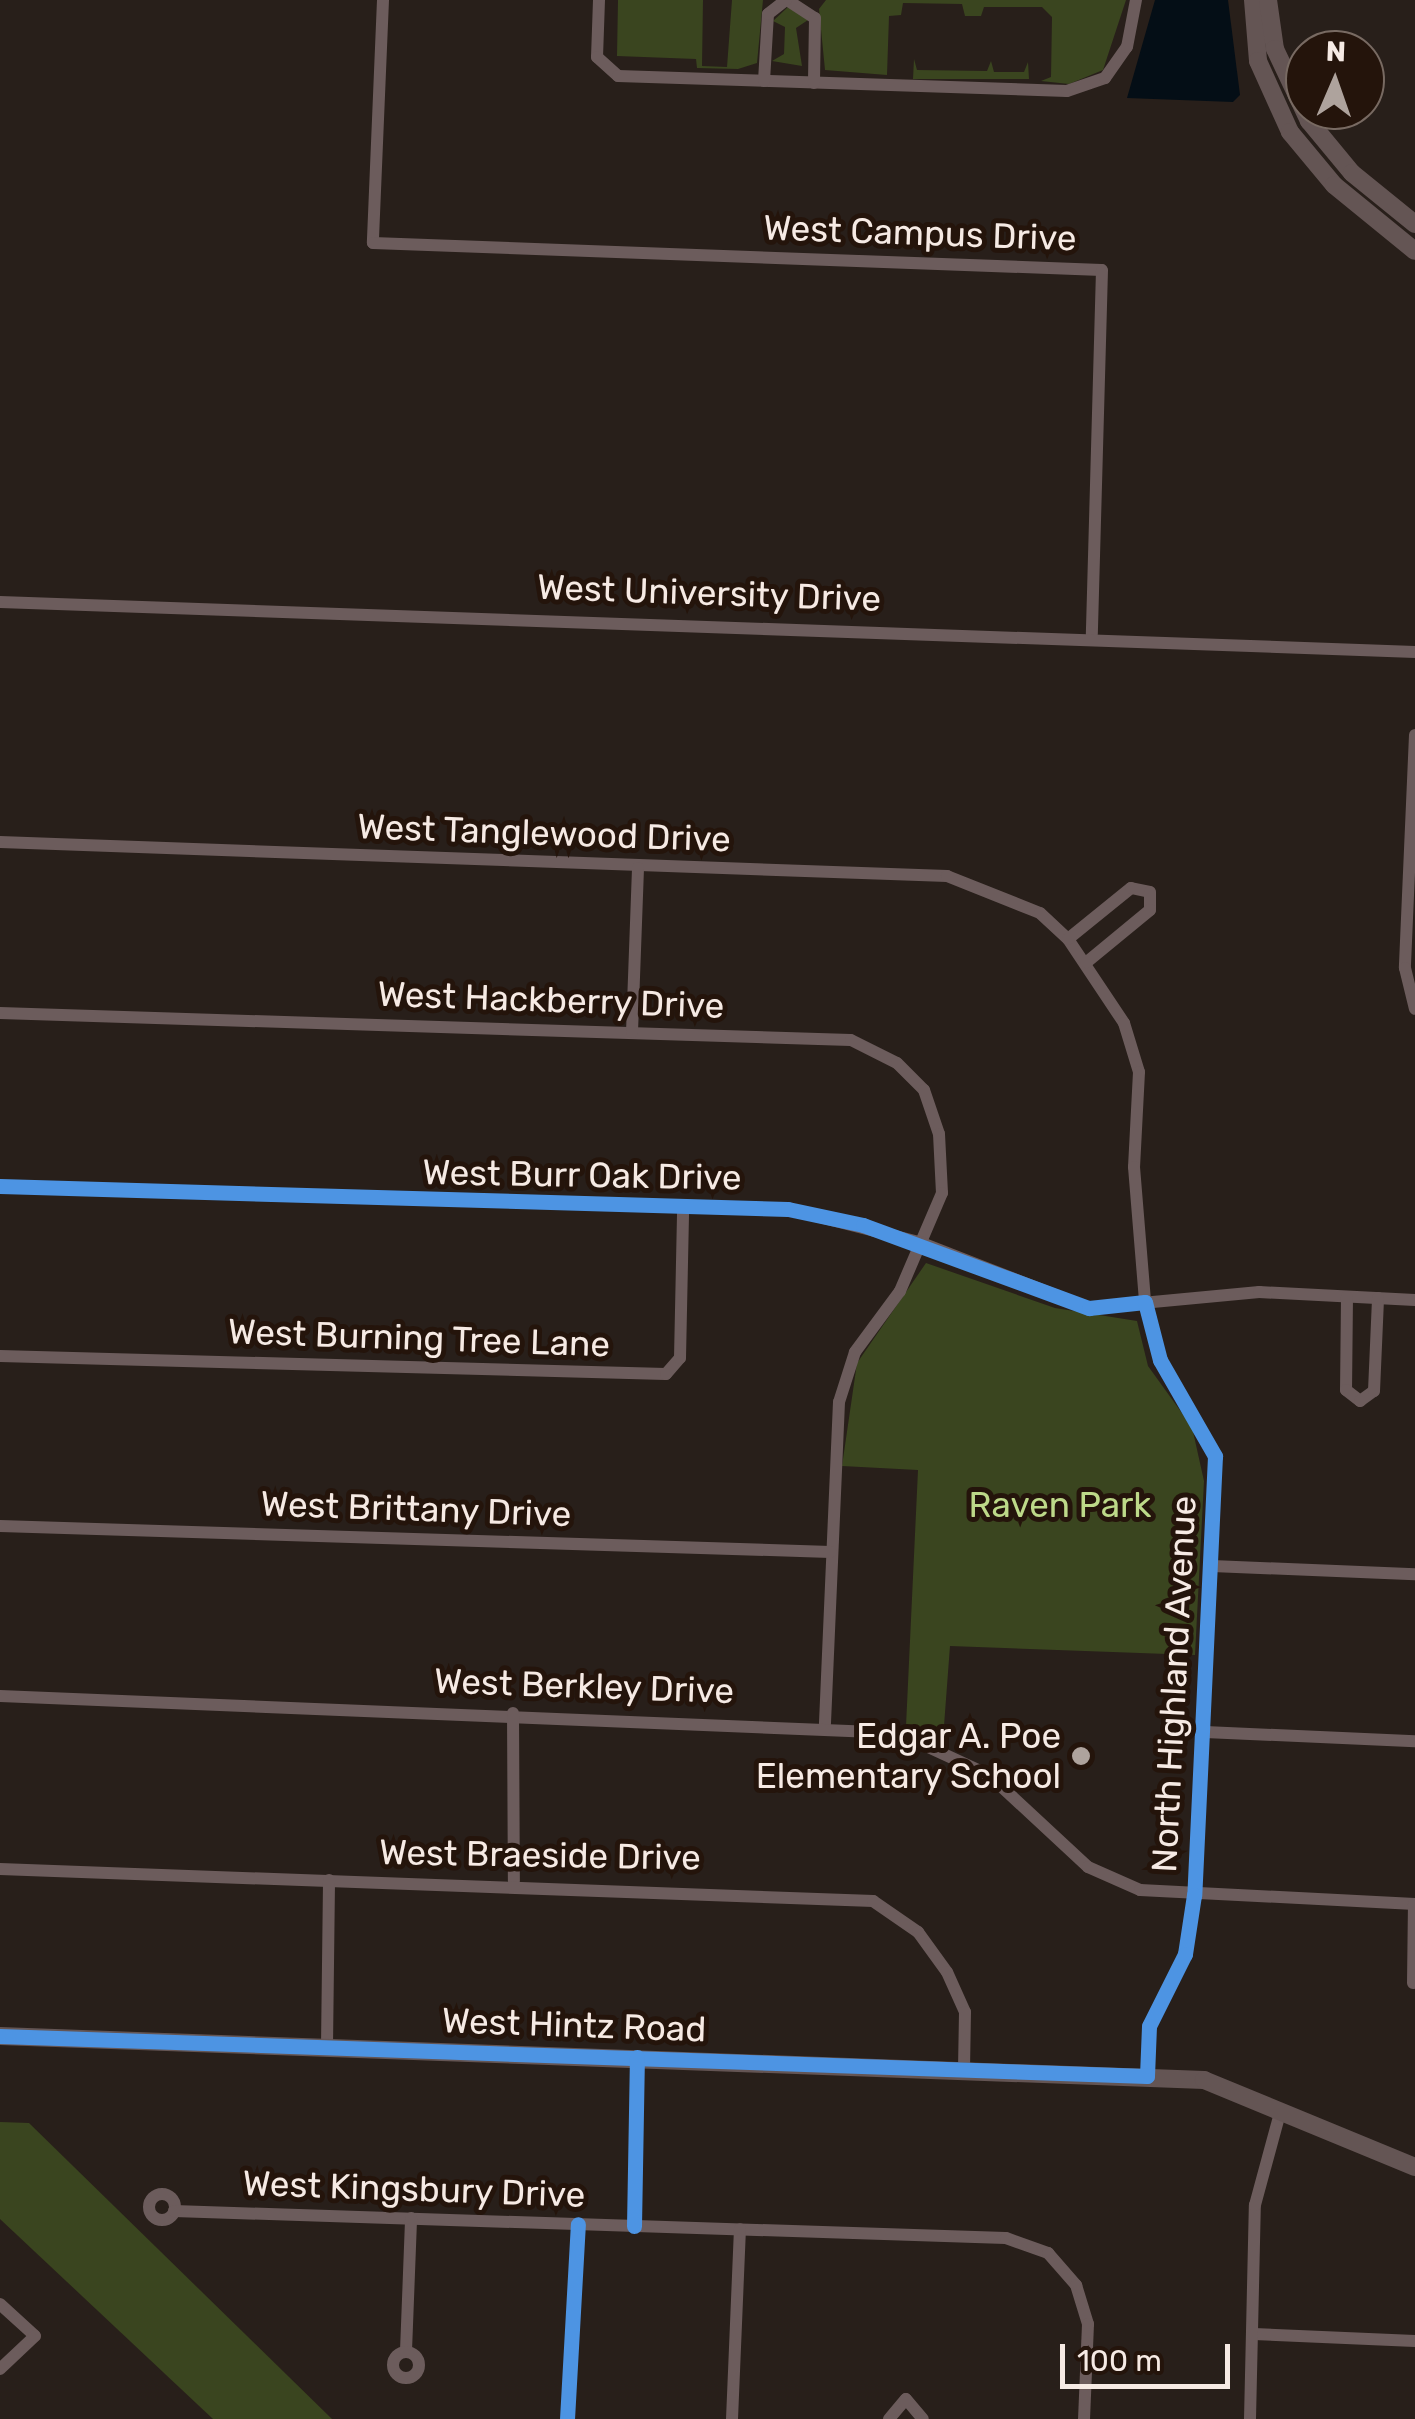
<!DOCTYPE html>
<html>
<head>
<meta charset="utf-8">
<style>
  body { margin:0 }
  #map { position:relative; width:1415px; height:2419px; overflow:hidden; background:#281f1a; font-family:Rubik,sans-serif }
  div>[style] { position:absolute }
  .green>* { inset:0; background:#3a451f }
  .water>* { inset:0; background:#040e16 }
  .street>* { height:12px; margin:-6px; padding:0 6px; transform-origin:6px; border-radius:6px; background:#6c5c5c }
  .street>.ring { margin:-6px; padding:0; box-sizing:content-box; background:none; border:12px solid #6c5c5c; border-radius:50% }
  .secondary>* { height:18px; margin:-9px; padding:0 9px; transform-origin:9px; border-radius:9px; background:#645554 }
  .cycleway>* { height:15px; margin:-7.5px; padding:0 7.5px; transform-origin:7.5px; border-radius:7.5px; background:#4d94e3 }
  .dots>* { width:28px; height:28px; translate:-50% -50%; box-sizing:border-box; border:5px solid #24140b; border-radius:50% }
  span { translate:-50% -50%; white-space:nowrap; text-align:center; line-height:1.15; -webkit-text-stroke:10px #24140b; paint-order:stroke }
  .street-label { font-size:35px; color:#f6eae4 }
  .park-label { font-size:35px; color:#bdd989 }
  .poi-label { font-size:35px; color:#f6eae4 }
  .right { translate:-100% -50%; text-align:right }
  .north { position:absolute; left:1285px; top:30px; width:100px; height:100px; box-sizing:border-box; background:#24140b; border:2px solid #786a62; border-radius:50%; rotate:2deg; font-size:28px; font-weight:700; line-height:40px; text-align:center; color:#f6eae4 }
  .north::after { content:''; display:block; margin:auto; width:35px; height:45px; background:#aea39d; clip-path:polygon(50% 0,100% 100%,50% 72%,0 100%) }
  .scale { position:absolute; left:1060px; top:2344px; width:170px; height:45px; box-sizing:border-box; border:5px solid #f6eae4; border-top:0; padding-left:12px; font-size:30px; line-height:35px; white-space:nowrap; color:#f6eae4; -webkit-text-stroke:8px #24140b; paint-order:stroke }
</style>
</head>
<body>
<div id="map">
  <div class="green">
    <div style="clip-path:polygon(618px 0,703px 0,702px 66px,727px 67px,732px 0,763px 0,757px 63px,738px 69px,697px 68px,696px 59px,617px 56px)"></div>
    <div style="clip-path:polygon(826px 0,1126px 0,1103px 70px,1069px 84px,1041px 81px,1051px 77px,1052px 17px,1042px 7px,984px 7px,981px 16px,965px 16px,962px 4px,903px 3px,901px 15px,889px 16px,887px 75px,825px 70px,819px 9px)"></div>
    <div style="clip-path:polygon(788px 7px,808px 20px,796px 28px,802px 66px,772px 61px,784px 54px,785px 27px,773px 21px)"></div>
    <div style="clip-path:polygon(914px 59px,917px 70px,987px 71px,991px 61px,994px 72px,1024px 72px,1028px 62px,1029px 79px,913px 79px)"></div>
    <div style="clip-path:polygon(926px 1263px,1055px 1308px,1137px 1321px,1148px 1366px,1192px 1427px,1204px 1481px,1195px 1655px,950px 1646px,943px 1739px,906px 1726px,918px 1470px,842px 1466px,857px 1363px)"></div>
    <div style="clip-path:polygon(0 2122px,29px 2123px,332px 2419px,213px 2419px,0 2219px)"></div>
  </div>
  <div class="water">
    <div style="clip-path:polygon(1155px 0,1228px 0,1240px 95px,1233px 102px,1127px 98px)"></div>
  </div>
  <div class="street">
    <div style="left:383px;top:0;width:243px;rotate:92.4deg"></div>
    <div style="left:373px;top:243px;width:729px;rotate:2.12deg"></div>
    <div style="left:1102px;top:270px;width:364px;rotate:91.6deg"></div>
    <div style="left:599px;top:0;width:57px;rotate:92deg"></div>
    <div style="left:597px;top:57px;width:28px;rotate:42deg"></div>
    <div style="left:618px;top:76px;width:449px;rotate:1.9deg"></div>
    <div style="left:1067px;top:91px;width:40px;rotate:-18.9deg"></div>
    <div style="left:1105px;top:78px;width:38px;rotate:-55deg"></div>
    <div style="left:1127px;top:47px;width:48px;rotate:-79.2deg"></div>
    <div style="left:787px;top:0;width:33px;rotate:33deg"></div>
    <div style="left:815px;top:18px;width:65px;rotate:90.9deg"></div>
    <div style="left:764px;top:81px;width:67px;rotate:-86.6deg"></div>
    <div style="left:768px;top:14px;width:23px;rotate:-38deg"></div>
    <div style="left:0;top:602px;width:1416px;rotate:2.02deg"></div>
    <div style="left:1415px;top:735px;width:233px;rotate:92.5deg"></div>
    <div style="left:1405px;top:968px;width:42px;rotate:76.3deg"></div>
    <div style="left:0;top:842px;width:948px;rotate:2.06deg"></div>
    <div style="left:947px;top:876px;width:100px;rotate:21.7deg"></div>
    <div style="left:1040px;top:913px;width:38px;rotate:43deg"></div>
    <div style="left:1068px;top:939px;width:101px;rotate:56.3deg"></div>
    <div style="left:1124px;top:1023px;width:51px;rotate:73deg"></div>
    <div style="left:1139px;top:1072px;width:95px;rotate:93deg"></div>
    <div style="left:1134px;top:1167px;width:135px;rotate:85.3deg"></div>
    <div style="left:1145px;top:1302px;width:60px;rotate:75.5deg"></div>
    <div style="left:1160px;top:1360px;width:111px;rotate:60.2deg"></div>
    <div style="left:1215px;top:1456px;width:440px;rotate:92.7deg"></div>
    <div style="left:1194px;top:1895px;width:60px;rotate:98.7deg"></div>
    <div style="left:1185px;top:1954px;width:80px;rotate:116.6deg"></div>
    <div style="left:1149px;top:2026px;width:50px;rotate:92.3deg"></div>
    <div style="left:1068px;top:939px;width:81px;rotate:-39deg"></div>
    <div style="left:1131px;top:888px;width:19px;rotate:12deg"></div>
    <div style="left:1150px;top:892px;width:18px;rotate:90deg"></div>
    <div style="left:1150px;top:910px;width:82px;rotate:140.5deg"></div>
    <div style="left:0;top:1013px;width:851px;rotate:1.82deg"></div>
    <div style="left:851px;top:1040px;width:51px;rotate:26.6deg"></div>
    <div style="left:897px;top:1063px;width:38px;rotate:45deg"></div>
    <div style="left:924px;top:1090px;width:46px;rotate:71.2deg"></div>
    <div style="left:939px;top:1134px;width:59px;rotate:87.1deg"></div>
    <div style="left:942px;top:1193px;width:107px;rotate:113.2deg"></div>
    <div style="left:900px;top:1291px;width:76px;rotate:126.4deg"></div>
    <div style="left:855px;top:1352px;width:52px;rotate:107.7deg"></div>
    <div style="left:839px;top:1402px;width:322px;rotate:92.5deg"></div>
    <div style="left:632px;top:1032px;width:164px;rotate:-87.9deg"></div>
    <div style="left:0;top:1186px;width:788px;rotate:1.67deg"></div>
    <div style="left:788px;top:1209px;width:138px;rotate:14.2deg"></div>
    <div style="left:922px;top:1243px;width:179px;rotate:21.3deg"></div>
    <div style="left:1089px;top:1308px;width:171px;rotate:-5.4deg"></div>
    <div style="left:1259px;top:1292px;width:156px;rotate:2.9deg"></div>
    <div style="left:1347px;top:1297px;width:93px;rotate:90.6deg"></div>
    <div style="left:1346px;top:1390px;width:18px;rotate:38deg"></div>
    <div style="left:1360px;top:1401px;width:17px;rotate:-36deg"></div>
    <div style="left:1374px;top:1391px;width:93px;rotate:-87.5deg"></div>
    <div style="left:0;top:1356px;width:666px;rotate:1.55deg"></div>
    <div style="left:666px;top:1374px;width:21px;rotate:-49deg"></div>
    <div style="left:680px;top:1358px;width:148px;rotate:-88.8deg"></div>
    <div style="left:0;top:1526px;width:831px;rotate:1.79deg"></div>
    <div style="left:1212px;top:1566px;width:203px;rotate:2.3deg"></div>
    <div style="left:0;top:1696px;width:899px;rotate:2.36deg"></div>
    <div style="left:898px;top:1733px;width:100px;rotate:24.8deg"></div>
    <div style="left:989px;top:1775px;width:135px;rotate:42.9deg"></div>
    <div style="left:1088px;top:1867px;width:57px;rotate:23.9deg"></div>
    <div style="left:1140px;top:1890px;width:275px;rotate:2.9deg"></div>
    <div style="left:513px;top:1713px;width:168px;rotate:89.7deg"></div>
    <div style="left:1205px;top:1732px;width:210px;rotate:2.5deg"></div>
    <div style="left:0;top:1869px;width:874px;rotate:2.1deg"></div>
    <div style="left:873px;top:1901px;width:55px;rotate:34.6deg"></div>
    <div style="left:918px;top:1932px;width:49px;rotate:54.1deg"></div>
    <div style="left:947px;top:1972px;width:44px;rotate:65.8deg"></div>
    <div style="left:965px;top:2012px;width:57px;rotate:91deg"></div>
    <div style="left:1413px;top:1983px;width:79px;rotate:-89.3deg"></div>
    <div style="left:327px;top:2046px;width:166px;rotate:-89.3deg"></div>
    <div class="ring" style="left:149px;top:2194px;width:14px;height:14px"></div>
    <div style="left:174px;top:2211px;width:832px;rotate:1.86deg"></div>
    <div style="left:1006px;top:2238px;width:45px;rotate:19.7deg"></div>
    <div style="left:1048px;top:2253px;width:43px;rotate:48.8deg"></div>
    <div style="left:1076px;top:2285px;width:41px;rotate:72.9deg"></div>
    <div style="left:1088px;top:2324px;width:95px;rotate:92.4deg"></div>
    <div style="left:634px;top:2226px;width:169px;rotate:-89deg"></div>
    <div style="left:0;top:2304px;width:47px;rotate:42.4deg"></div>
    <div style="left:35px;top:2336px;width:48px;rotate:136.7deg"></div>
    <div style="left:1254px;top:2334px;width:161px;rotate:2.5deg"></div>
    <div style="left:406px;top:2351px;width:133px;rotate:-87.8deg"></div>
    <div class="ring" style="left:393px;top:2352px;width:14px;height:14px"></div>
    <div style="left:567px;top:2419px;width:195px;rotate:-86.8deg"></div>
    <div style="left:732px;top:2419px;width:190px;rotate:-87.6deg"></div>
    <div style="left:889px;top:2419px;width:26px;rotate:-50deg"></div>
    <div style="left:906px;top:2399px;width:26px;rotate:50deg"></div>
    <div style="left:1250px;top:2419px;width:214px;rotate:-88.7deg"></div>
    <div style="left:1255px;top:2205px;width:99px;rotate:-74.8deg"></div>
  </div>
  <div class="secondary">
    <div style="left:1253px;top:0;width:61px;rotate:85.3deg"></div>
    <div style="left:1258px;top:61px;width:78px;rotate:65.7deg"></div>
    <div style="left:1290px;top:132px;width:69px;rotate:50.3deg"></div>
    <div style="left:1334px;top:185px;width:104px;rotate:39.2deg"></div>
    <div style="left:1268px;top:0;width:49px;rotate:81.9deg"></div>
    <div style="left:1275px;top:49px;width:80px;rotate:64.7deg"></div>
    <div style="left:1309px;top:121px;width:67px;rotate:50.4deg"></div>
    <div style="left:1352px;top:173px;width:81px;rotate:39deg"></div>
    <div style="left:0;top:2036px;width:1205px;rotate:2.09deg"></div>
    <div style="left:1204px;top:2080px;width:228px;rotate:22.4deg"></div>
  </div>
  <div class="cycleway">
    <div style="left:0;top:1186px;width:788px;rotate:1.67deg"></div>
    <div style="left:788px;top:1209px;width:77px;rotate:12deg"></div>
    <div style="left:863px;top:1225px;width:241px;rotate:20.2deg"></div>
    <div style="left:1089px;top:1308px;width:56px;rotate:-6.1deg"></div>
    <div style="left:1145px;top:1302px;width:60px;rotate:75.5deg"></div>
    <div style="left:1160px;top:1360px;width:111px;rotate:60.2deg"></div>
    <div style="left:1215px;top:1456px;width:440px;rotate:92.7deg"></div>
    <div style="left:1194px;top:1895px;width:60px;rotate:98.7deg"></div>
    <div style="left:1185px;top:1954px;width:80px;rotate:116.6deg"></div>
    <div style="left:1149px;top:2026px;width:50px;rotate:92.3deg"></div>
    <div style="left:1147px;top:2076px;width:1148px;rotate:-178deg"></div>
    <div style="left:634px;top:2226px;width:169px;rotate:-89deg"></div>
    <div style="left:567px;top:2419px;width:195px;rotate:-86.8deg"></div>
  </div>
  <div class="dots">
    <div style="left:1081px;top:1756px;background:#aea39d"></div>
  </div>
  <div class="street-label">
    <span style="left:920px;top:233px;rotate:2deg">West Campus Drive</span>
    <span style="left:709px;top:593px;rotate:2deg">West University Drive</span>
    <span style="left:544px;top:833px;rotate:2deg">West Tanglewood Drive</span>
    <span style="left:551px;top:1000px;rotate:2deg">West Hackberry Drive</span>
    <span style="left:582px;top:1175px;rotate:1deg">West Burr Oak Drive</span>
    <span style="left:419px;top:1338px;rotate:2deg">West Burning Tree Lane</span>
    <span style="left:416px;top:1509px;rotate:2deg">West Brittany Drive</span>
    <span style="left:1174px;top:1684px;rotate:-87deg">North Highland Avenue</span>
    <span style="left:584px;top:1686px;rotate:2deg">West Berkley Drive</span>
    <span style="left:540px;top:1855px;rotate:1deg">West Braeside Drive</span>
    <span style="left:574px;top:2025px;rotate:2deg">West Hintz Road</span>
    <span style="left:414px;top:2189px;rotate:2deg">West Kingsbury Drive</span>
  </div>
  <div class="park-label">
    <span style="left:1060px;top:1505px">Raven Park</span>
  </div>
  <div class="poi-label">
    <span class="right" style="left:1061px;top:1756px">Edgar A. Poe<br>Elementary School</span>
  </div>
  <div class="north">N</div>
  <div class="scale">100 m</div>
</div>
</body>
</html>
